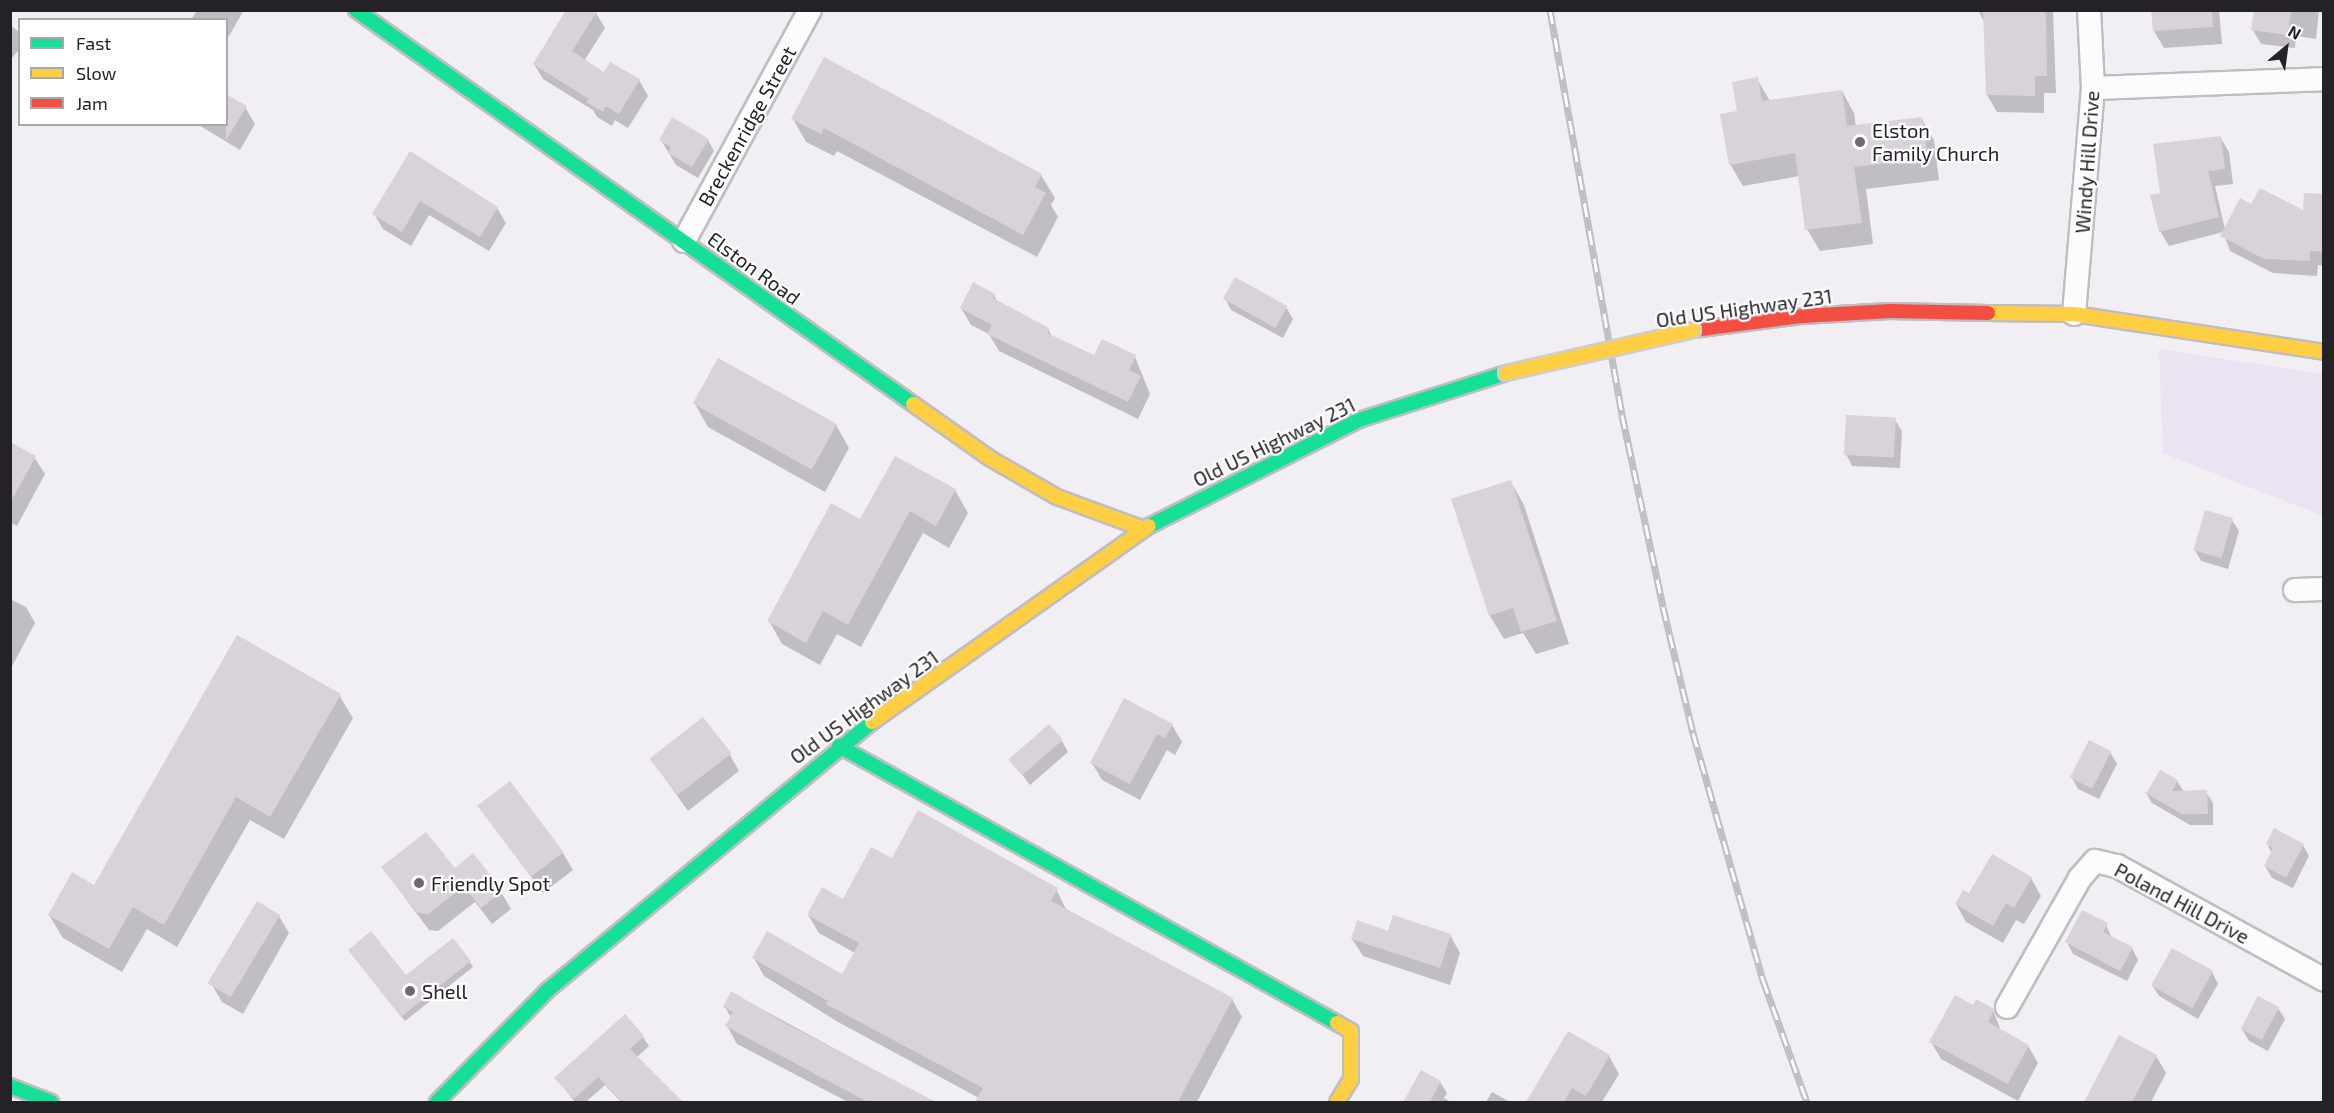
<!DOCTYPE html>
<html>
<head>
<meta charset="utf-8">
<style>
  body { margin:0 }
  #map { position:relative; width:2334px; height:1113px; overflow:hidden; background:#f1eef4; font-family:"Exo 2",sans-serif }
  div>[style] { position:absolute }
  .built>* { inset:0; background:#ebe3f1 }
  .shadow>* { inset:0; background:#0003 }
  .building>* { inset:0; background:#d9d2da; transform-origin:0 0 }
  .roads { filter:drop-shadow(2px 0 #c0bdc2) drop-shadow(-2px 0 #c0bdc2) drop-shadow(0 2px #c0bdc2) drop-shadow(0 -2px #c0bdc2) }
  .street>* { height:22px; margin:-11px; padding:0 11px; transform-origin:11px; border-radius:11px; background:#fdfcfd }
  .fast>* { height:14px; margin:-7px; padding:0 7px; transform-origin:7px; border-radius:7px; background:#16e098 }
  .slow>* { height:14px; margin:-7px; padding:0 7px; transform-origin:7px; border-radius:7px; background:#ffcf43 }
  .jam>* { height:14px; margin:-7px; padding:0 7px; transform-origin:7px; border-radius:7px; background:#f24e42 }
  .rail>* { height:7px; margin-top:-3.5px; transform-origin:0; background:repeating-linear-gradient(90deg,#fff 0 14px,#bebebf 0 28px); box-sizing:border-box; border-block:2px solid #bebebf }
  .bridges { filter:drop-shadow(2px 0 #cfccd0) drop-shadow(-2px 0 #cfccd0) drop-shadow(0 2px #cfccd0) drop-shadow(0 -2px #cfccd0) }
  .slow-bridge>* { height:14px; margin:-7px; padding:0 7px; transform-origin:7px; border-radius:7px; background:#ffcf43 }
  .dots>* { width:16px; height:16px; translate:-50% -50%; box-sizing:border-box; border:3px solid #fff; border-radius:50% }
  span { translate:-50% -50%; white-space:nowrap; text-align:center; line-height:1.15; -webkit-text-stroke:4.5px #fff; paint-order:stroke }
  .street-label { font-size:20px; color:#252227 }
  .poi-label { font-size:20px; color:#252227 }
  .left { translate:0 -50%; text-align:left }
  .frame { position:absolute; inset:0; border:12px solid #252227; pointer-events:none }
  .legend { position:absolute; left:18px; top:18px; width:210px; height:108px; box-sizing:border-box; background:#fff; border:2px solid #a8a7a9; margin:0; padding:8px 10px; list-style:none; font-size:18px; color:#252227 }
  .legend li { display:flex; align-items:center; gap:12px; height:30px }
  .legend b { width:30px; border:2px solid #a8a7a9 }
  .north { position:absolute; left:2256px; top:18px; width:60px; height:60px; -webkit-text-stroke:4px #fff; paint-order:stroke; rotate:29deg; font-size:16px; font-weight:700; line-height:24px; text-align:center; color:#252227 }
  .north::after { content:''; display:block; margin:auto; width:21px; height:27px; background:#252227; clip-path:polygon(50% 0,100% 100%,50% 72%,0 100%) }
</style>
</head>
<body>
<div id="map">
  <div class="built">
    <div style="clip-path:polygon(2159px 349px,2323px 374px,2323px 516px,2163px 453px)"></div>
  </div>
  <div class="shadow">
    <div style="clip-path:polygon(197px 10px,244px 10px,226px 41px,226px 20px,191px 20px)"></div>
    <div style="clip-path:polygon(1978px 10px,2053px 10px,2056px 93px,2044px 93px,2044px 113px,1997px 112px,1987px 95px,1984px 22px)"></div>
    <div style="clip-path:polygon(2153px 10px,2219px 10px,2222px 44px,2164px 48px,2154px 31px)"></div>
    <div style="clip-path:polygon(2255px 10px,2319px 10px,2316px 39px,2296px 36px,2295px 48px,2261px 44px,2253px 30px)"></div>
    <div style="clip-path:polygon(596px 13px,605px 28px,584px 61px,605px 74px,639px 80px,648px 96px,628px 128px,615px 120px,612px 126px,597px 117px,593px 110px,543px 79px,534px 64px)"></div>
    <div style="clip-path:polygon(10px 25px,20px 33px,20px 48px,10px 61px)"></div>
    <div style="clip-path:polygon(1757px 79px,1770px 101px,1842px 91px,1854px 113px,1856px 127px,1921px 118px,1934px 140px,1939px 180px,1866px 189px,1873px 244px,1820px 251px,1807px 229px,1800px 176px,1743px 186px,1730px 164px,1739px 112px)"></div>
    <div style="clip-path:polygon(245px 107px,255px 124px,240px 150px,197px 124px,226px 124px)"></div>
    <div style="clip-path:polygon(793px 119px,1041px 175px,1055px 198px,1051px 205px,1058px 217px,1037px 257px,837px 151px,834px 156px,806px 142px)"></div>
    <div style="clip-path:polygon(2220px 137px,2229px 152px,2233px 184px,2215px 186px,2225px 229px,2252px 206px,2305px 213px,2324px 195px,2324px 266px,2318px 265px,2317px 276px,2273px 273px,2230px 251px,2223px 232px,2169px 246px,2160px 231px,2161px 194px)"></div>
    <div style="clip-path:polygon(661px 140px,708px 140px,714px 151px,698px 178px,676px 165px)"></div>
    <div style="clip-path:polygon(411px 153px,497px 208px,506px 223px,489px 251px,429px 215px,411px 246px,383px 229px,374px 214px)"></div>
    <div style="clip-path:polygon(994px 295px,998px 303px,1048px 329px,1053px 338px,1094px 357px,1135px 357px,1150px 394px,1138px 419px,999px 351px,989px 334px,971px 325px,961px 308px)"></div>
    <div style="clip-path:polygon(1225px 298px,1286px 307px,1293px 319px,1283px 338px,1231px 310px)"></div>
    <div style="clip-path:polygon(695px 404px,836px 425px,849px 448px,825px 492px,708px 427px)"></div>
    <div style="clip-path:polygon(1895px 420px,1902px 431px,1900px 468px,1852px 466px,1846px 454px)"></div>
    <div style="clip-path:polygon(10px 444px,34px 457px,45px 474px,17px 526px,10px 522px)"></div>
    <div style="clip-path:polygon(1511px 482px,1524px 505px,1569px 644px,1536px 654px,1523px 633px,1504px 639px,1490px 616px)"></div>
    <div style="clip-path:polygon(955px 490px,968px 513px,949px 548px,923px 533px,861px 647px,837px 634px,820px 665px,782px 644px,769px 621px,861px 521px)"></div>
    <div style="clip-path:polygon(2232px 520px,2239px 531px,2228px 569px,2201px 561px,2195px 550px)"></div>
    <div style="clip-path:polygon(10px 599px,26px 607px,35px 623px,10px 670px)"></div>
    <div style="clip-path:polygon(339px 695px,353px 718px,284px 839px,250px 820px,177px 947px,147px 929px,122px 972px,63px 938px,49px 915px,94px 887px)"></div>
    <div style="clip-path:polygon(1172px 725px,1182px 742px,1175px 755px,1167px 750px,1140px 800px,1102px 780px,1092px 763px)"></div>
    <div style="clip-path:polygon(1062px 741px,1068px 752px,1030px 785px,1010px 759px)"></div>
    <div style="clip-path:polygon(2110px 752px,2117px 764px,2099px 799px,2078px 789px,2072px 778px)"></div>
    <div style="clip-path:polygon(729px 753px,739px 771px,688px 811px,651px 759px)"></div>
    <div style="clip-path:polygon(2177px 781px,2184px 792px,2206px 792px,2213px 803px,2213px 825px,2190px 825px,2152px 803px,2146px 793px)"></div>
    <div style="clip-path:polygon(480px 806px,563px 853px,573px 870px,543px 893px)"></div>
    <div style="clip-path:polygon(2267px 844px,2303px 845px,2309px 856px,2293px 888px,2272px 878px,2265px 866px,2272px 853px)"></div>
    <div style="clip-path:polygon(893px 860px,1056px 889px,1066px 909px,1232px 999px,1242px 1017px,1197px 1102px,977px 1102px,979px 1098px,838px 1022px,764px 976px,754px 958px,843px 976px,855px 953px,819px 933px,808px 915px,844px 901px)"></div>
    <div style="clip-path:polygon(383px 868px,454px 870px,501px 892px,511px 909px,492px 924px,475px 902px,438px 931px,429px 930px)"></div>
    <div style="clip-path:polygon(2031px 878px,2041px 896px,2024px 924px,2016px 920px,2003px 943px,1966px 922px,1956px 904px,1970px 895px)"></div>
    <div style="clip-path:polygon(279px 916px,289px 933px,243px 1014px,222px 1002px,212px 985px)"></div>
    <div style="clip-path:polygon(2106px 925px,2112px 938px,2132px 948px,2138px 960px,2127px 981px,2073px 954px,2067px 942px)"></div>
    <div style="clip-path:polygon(1389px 932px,1450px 935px,1460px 953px,1450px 985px,1363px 956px,1352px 939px)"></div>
    <div style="clip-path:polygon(353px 955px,406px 977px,470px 962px,473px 967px,405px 1021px)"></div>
    <div style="clip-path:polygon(2212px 972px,2218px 984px,2198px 1019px,2159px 996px,2152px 985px)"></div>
    <div style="clip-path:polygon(732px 993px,933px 1102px,848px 1102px,737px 1044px,727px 1026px,731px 1018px,725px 1007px)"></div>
    <div style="clip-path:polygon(1973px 1007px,1993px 1010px,2001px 1031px,2028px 1046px,2038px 1063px,2018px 1101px,1941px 1059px,1931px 1042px)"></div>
    <div style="clip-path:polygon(2278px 1008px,2285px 1019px,2268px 1051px,2249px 1041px,2242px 1029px)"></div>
    <div style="clip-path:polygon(643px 1037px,649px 1046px,636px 1058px,679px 1102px,621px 1102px,605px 1085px,586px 1102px,575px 1102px,556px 1078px)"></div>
    <div style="clip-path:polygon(1609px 1056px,1619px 1074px,1602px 1102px,1546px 1102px,1537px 1087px)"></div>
    <div style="clip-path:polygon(2156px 1056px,2166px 1073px,2151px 1102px,2089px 1102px,2087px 1100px)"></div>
    <div style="clip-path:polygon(1421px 1072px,1440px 1082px,1447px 1093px,1444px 1098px,1451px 1102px,1405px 1102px)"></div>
    <div style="clip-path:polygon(1492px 1092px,1510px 1102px,1486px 1102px)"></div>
  </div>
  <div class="building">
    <div style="clip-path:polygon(566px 10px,598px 10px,572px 51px,604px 72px,610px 62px,640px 79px,619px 114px,606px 106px,603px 112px,586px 102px,589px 99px,533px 64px)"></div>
    <div style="clip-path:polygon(1983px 10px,2042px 10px,2046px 14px,2047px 76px,2035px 76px,2035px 96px,1986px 95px)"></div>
    <div style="clip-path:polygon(2151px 10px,2212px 10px,2213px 27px,2153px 31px)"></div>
    <div style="clip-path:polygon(2254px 10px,2291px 10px,2288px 35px,2251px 30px)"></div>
    <div style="clip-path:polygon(824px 57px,1042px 174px,1035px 187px,1046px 193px,1023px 235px,824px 128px,821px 134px,791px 119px)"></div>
    <div style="clip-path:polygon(1758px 77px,1762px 101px,1842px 90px,1847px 126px,1922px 117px,1928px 158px,1854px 167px,1862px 223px,1805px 230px,1795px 153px,1729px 165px,1720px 114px,1737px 111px,1732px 82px)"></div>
    <div style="clip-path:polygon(226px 94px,247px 106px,226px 140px)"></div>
    <div style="clip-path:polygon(672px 117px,709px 139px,692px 167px,668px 153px,671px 147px,659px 140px)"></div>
    <div style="clip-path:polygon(2221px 136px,2225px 169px,2208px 171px,2219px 217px,2159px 232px,2150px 195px,2160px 193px,2153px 144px)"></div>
    <div style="clip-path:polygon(410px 151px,498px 207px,480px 237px,420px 201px,402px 232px,372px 214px)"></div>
    <div style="clip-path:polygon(2260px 188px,2303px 210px,2304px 193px,2324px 194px,2324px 252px,2310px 251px,2310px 261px,2264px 259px,2220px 236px,2240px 198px,2251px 204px)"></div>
    <div style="left:1235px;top:277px;width:60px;height:25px;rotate:29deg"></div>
    <div style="clip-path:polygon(973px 282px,995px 294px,993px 298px,1049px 328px,1047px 333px,1094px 355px,1102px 339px,1136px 355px,1129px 370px,1141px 376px,1128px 402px,987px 334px,992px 325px,960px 308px)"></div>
    <div style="left:718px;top:358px;width:136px;height:52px;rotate:29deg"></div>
    <div style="left:1846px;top:415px;width:50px;height:40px;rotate:3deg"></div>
    <div style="clip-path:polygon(10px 442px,36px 456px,10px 503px)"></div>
    <div style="clip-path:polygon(895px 456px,956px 489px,936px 526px,910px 511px,848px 625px,823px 611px,806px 643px,767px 621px,831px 503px,860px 519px)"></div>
    <div style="clip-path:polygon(1511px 480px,1557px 621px,1521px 632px,1513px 608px,1489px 616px,1451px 499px)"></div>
    <div style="left:2205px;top:510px;width:29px;height:42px;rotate:16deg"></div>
    <div style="clip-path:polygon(237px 635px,341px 694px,270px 817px,236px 797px,164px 925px,133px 907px,109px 949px,48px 915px,72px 872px,94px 885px)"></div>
    <div style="clip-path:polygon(1124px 698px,1173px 724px,1165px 738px,1157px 734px,1130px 784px,1090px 763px)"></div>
    <div style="left:703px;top:717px;width:46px;height:68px;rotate:52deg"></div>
    <div style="left:1049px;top:724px;width:21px;height:54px;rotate:49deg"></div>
    <div style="left:2089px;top:740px;width:25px;height:42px;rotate:27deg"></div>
    <div style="clip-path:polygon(2160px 770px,2178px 780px,2172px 791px,2207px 790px,2208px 814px,2182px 814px,2144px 792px,2147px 792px)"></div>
    <div style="left:510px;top:781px;width:89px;height:41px;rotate:53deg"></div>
    <div style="clip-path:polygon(918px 810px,1058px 888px,1051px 901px,1233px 998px,1178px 1102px,975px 1102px,983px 1088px,826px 1004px,828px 1001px,752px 958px,767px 931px,842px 974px,859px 943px,807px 915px,822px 887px,843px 899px,871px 847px,892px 858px)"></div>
    <div style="clip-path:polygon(2274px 828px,2304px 844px,2286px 878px,2264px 866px,2273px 848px,2266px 844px)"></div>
    <div style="clip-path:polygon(426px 832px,455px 868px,473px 853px,503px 891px,481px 908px,464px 886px,428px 914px,418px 913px,381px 867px)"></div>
    <div style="clip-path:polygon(1992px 854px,2032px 877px,2014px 908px,2006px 903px,1993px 926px,1955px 904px,1963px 890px,1969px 893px)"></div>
    <div style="left:257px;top:901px;width:27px;height:96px;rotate:31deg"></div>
    <div style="clip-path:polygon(2082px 910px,2108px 923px,2103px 932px,2133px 947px,2120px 971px,2065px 942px)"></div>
    <div style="clip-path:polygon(1393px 915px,1451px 934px,1440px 968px,1351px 939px,1357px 920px,1388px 931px)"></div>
    <div style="clip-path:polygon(371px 931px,406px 975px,453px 938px,471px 961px,401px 1017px,348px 950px)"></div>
    <div style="left:2172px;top:948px;width:47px;height:43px;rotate:29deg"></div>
    <div style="clip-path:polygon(731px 991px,781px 1021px,936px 1102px,868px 1102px,725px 1026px,733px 1012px,723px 1007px)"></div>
    <div style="clip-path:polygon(1955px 995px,1973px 1005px,1976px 999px,1994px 1009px,1988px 1022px,2029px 1045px,2008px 1084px,1929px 1042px)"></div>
    <div style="left:2258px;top:996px;width:24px;height:37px;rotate:28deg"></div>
    <div style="clip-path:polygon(625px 1014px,644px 1036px,630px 1049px,683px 1102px,622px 1102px,598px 1077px,574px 1099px,554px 1078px)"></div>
    <div style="clip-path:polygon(1568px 1031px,1610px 1055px,1586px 1096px,1572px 1088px,1564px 1102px,1526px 1102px)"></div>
    <div style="clip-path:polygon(2119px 1035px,2157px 1055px,2132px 1102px,2084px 1102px)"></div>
    <div style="clip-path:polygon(1421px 1070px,1441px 1081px,1430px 1102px,1403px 1102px)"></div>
  </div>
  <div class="roads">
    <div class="street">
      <div style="left:2093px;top:88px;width:231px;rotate:-2.2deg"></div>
      <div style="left:684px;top:241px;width:263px;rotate:-61.4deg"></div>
      <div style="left:2074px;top:314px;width:227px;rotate:-85.2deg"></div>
      <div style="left:2093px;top:88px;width:78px;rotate:-92.9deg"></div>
      <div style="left:2295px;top:590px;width:29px;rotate:-2deg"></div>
      <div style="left:2007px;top:1007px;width:148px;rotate:-60.5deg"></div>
      <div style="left:2080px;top:878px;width:23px;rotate:-49deg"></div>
      <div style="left:2095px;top:861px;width:23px;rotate:13deg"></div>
      <div style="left:2117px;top:866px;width:236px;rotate:28.8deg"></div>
    </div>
    <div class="fast">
      <div style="left:356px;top:10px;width:682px;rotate:35.27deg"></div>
      <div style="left:1149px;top:526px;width:235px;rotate:-26.8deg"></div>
      <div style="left:1359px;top:420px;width:154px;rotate:-17.7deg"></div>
      <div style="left:839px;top:746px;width:570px;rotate:29.08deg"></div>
      <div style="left:10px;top:1086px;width:44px;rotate:21.3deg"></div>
      <div style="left:437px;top:1102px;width:158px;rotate:-45.3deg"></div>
      <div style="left:548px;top:990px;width:420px;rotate:-39.6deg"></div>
    </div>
    <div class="slow">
      <div style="left:1988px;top:313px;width:86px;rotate:0.7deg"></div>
      <div style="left:2074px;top:314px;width:253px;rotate:8.6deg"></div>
      <div style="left:913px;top:404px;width:95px;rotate:35.2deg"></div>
      <div style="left:991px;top:459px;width:76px;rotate:29.9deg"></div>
      <div style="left:1057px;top:497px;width:93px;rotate:20.2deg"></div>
      <div style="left:872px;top:722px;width:339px;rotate:-35.3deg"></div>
      <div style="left:1337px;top:1023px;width:16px;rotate:30deg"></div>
      <div style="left:1351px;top:1031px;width:48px;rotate:90deg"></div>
      <div style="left:1351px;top:1079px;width:27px;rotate:121deg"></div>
    </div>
    <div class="jam">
      <div style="left:1693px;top:330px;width:111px;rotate:-7.3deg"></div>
      <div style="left:1803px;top:316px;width:87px;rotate:-3.3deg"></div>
      <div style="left:1890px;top:311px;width:98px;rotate:1.2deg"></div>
    </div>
  </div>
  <div class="rail">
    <div style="left:1550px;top:10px;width:411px;rotate:79.9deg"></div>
    <div style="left:1622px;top:415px;width:196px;rotate:77.9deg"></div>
    <div style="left:1663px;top:607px;width:130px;rotate:76.6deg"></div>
    <div style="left:1693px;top:733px;width:257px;rotate:74.2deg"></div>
    <div style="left:1763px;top:980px;width:130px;rotate:70.2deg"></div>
  </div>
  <div class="bridges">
    <div class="slow-bridge">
      <div style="left:1506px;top:373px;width:192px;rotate:-12.9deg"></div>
    </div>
  </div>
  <div class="dots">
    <div style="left:1860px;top:142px;background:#6c696f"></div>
    <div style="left:419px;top:883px;background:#6c696f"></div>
    <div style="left:410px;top:991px;background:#6c696f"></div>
  </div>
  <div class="street-label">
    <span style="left:747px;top:126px;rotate:-61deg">Breckenridge Street</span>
    <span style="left:2087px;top:162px;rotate:-86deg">Windy Hill Drive</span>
    <span style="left:754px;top:268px;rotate:36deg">Elston Road</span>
    <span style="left:1744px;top:308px;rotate:-8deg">Old US Highway 231</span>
    <span style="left:1274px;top:442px;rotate:-26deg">Old US Highway 231</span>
    <span style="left:864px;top:707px;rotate:-36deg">Old US Highway 231</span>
    <span style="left:2182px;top:903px;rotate:28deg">Poland Hill Drive</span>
  </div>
  <div class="poi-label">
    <span class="left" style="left:1872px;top:142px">Elston<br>Family Church</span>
    <span class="left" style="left:431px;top:883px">Friendly Spot</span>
    <span class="left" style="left:422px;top:991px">Shell</span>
  </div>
  <div class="frame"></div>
  <ul class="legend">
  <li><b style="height:8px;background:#16e098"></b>Fast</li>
  <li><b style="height:8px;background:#ffcf43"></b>Slow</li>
  <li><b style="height:8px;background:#f24e42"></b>Jam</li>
  </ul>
  <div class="north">N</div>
</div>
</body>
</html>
